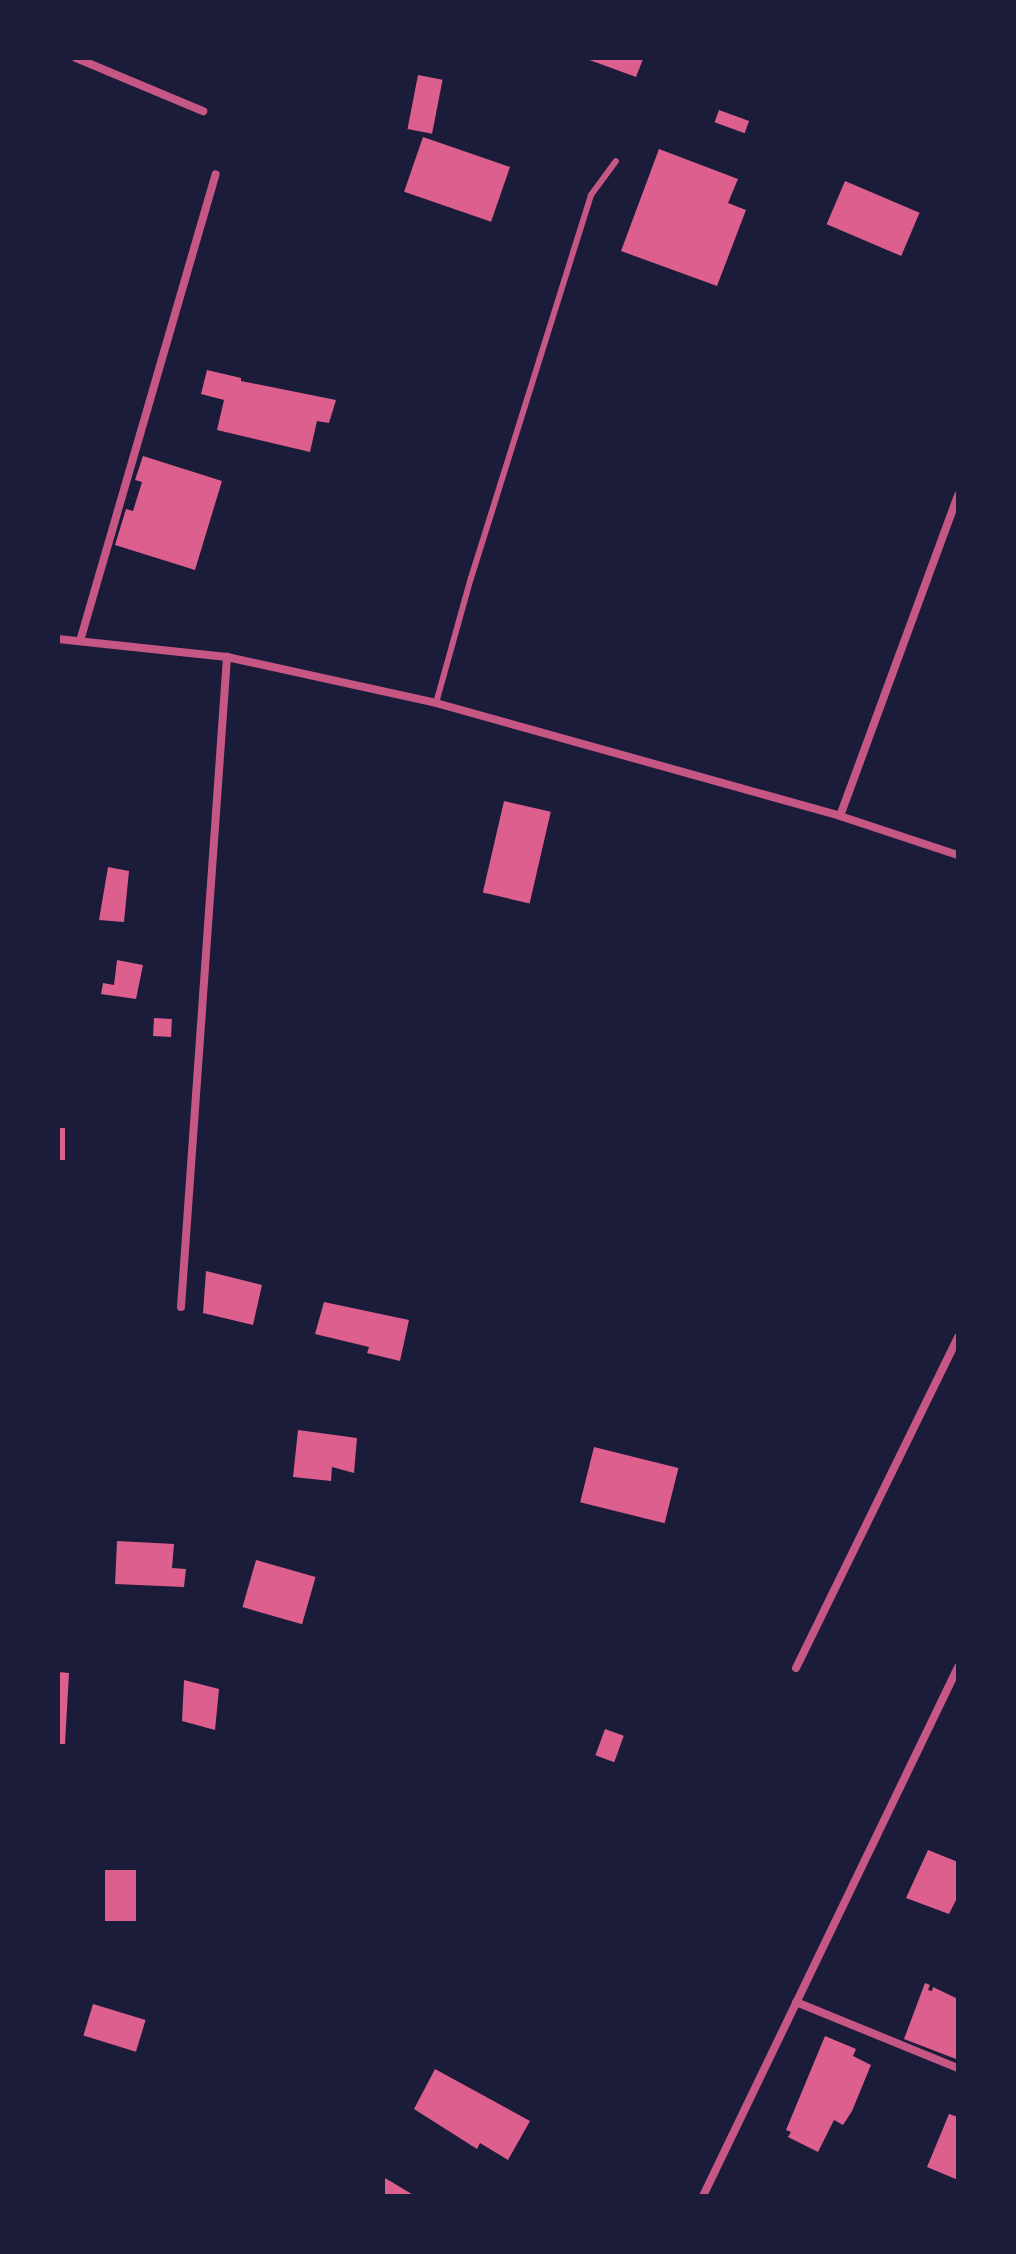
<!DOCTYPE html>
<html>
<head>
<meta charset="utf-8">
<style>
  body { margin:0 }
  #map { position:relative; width:1016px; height:2254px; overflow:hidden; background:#1b1b3a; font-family:Lato,sans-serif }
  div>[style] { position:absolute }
  .building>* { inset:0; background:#dd5f8e; transform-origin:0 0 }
  .service>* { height:6px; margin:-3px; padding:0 3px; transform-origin:3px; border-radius:3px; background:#c65784 }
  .minor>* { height:8px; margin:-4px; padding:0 4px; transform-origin:4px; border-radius:4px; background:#c65784 }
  span { translate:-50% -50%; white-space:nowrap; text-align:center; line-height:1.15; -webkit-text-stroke:8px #1b1b3a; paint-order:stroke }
  .frame { position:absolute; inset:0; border:60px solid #1b1b3a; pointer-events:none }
</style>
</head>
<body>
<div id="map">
  <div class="building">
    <div style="clip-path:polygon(584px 58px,640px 58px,643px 59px,636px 77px)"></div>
    <div style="left:418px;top:75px;width:25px;height:55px;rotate:11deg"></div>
    <div style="left:719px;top:110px;width:32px;height:13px;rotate:20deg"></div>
    <div style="left:423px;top:137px;width:92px;height:58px;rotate:19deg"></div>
    <div style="clip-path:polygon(659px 149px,738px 179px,728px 203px,746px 210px,717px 286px,621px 251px)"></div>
    <div style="left:845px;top:181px;width:81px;height:47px;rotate:23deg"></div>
    <div style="clip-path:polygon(207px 370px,241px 378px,241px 381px,336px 400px,329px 423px,317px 421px,310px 452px,217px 430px,224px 400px,201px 394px)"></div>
    <div style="clip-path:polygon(143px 456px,222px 481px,195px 570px,115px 545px,126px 509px,133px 511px,142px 482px,135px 480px)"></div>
    <div style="left:504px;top:801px;width:48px;height:94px;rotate:13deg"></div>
    <div style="clip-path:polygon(108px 867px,129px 871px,124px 922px,99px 920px)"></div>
    <div style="clip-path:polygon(117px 960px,143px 965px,136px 999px,101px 994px,103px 983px,114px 985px)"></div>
    <div style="left:154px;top:1018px;width:18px;height:18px;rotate:3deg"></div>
    <div style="left:58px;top:1128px;width:7px;height:32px"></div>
    <div style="clip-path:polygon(206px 1271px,262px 1285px,253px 1325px,203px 1313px)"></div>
    <div style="clip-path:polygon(324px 1302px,409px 1320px,400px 1361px,367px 1353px,369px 1347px,315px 1334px)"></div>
    <div style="clip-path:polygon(298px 1430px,357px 1438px,354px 1473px,332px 1467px,331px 1481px,293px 1477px)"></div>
    <div style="left:594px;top:1447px;width:87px;height:57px;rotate:14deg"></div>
    <div style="clip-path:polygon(117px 1541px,174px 1544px,172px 1568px,186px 1569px,184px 1587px,115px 1584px)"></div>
    <div style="left:256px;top:1560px;width:62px;height:49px;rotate:16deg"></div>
    <div style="clip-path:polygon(58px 1672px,69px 1673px,65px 1744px,58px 1744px)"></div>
    <div style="clip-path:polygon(184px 1680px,219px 1689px,215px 1730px,182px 1721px)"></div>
    <div style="left:605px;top:1729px;width:20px;height:28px;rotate:20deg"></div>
    <div style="clip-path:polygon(928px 1850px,958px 1862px,958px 1896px,949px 1914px,906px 1898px)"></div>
    <div style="left:105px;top:1870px;width:31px;height:51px"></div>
    <div style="clip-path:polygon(925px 1983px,930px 1985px,928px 1990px,932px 1991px,933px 1987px,958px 1999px,956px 2059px,904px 2039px)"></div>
    <div style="left:93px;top:2004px;width:55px;height:33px;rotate:17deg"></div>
    <div style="clip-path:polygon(825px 2036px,856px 2049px,853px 2056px,871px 2065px,852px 2111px,843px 2125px,834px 2120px,818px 2152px,788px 2137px,791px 2132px,786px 2130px)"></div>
    <div style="clip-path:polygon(435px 2069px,530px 2121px,508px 2160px,480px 2143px,477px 2149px,414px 2109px)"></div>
    <div style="clip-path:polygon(949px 2114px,958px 2117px,958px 2180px,927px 2167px)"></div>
    <div style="clip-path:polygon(385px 2178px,415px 2196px,385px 2196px)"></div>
  </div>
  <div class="service">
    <div style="left:436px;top:703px;width:130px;rotate:-74.4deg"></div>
    <div style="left:471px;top:578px;width:401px;rotate:-72.6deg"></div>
    <div style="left:591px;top:195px;width:42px;rotate:-53.7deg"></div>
  </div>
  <div class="minor">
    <div style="left:76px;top:58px;width:138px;rotate:22.7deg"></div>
    <div style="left:58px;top:639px;width:170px;rotate:6.1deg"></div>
    <div style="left:227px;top:657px;width:214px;rotate:12.4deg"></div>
    <div style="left:436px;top:703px;width:420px;rotate:15.6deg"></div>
    <div style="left:840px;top:816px;width:124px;rotate:18.3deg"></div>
    <div style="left:80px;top:641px;width:486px;rotate:-73.8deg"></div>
    <div style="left:840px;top:816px;width:342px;rotate:-69.8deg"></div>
    <div style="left:181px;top:1307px;width:652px;rotate:-85.95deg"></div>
    <div style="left:796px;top:1668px;width:369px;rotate:-63.9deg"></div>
    <div style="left:796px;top:2002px;width:175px;rotate:22.2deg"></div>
    <div style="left:703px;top:2196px;width:587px;rotate:-64.26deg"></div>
  </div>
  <div class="frame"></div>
</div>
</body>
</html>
